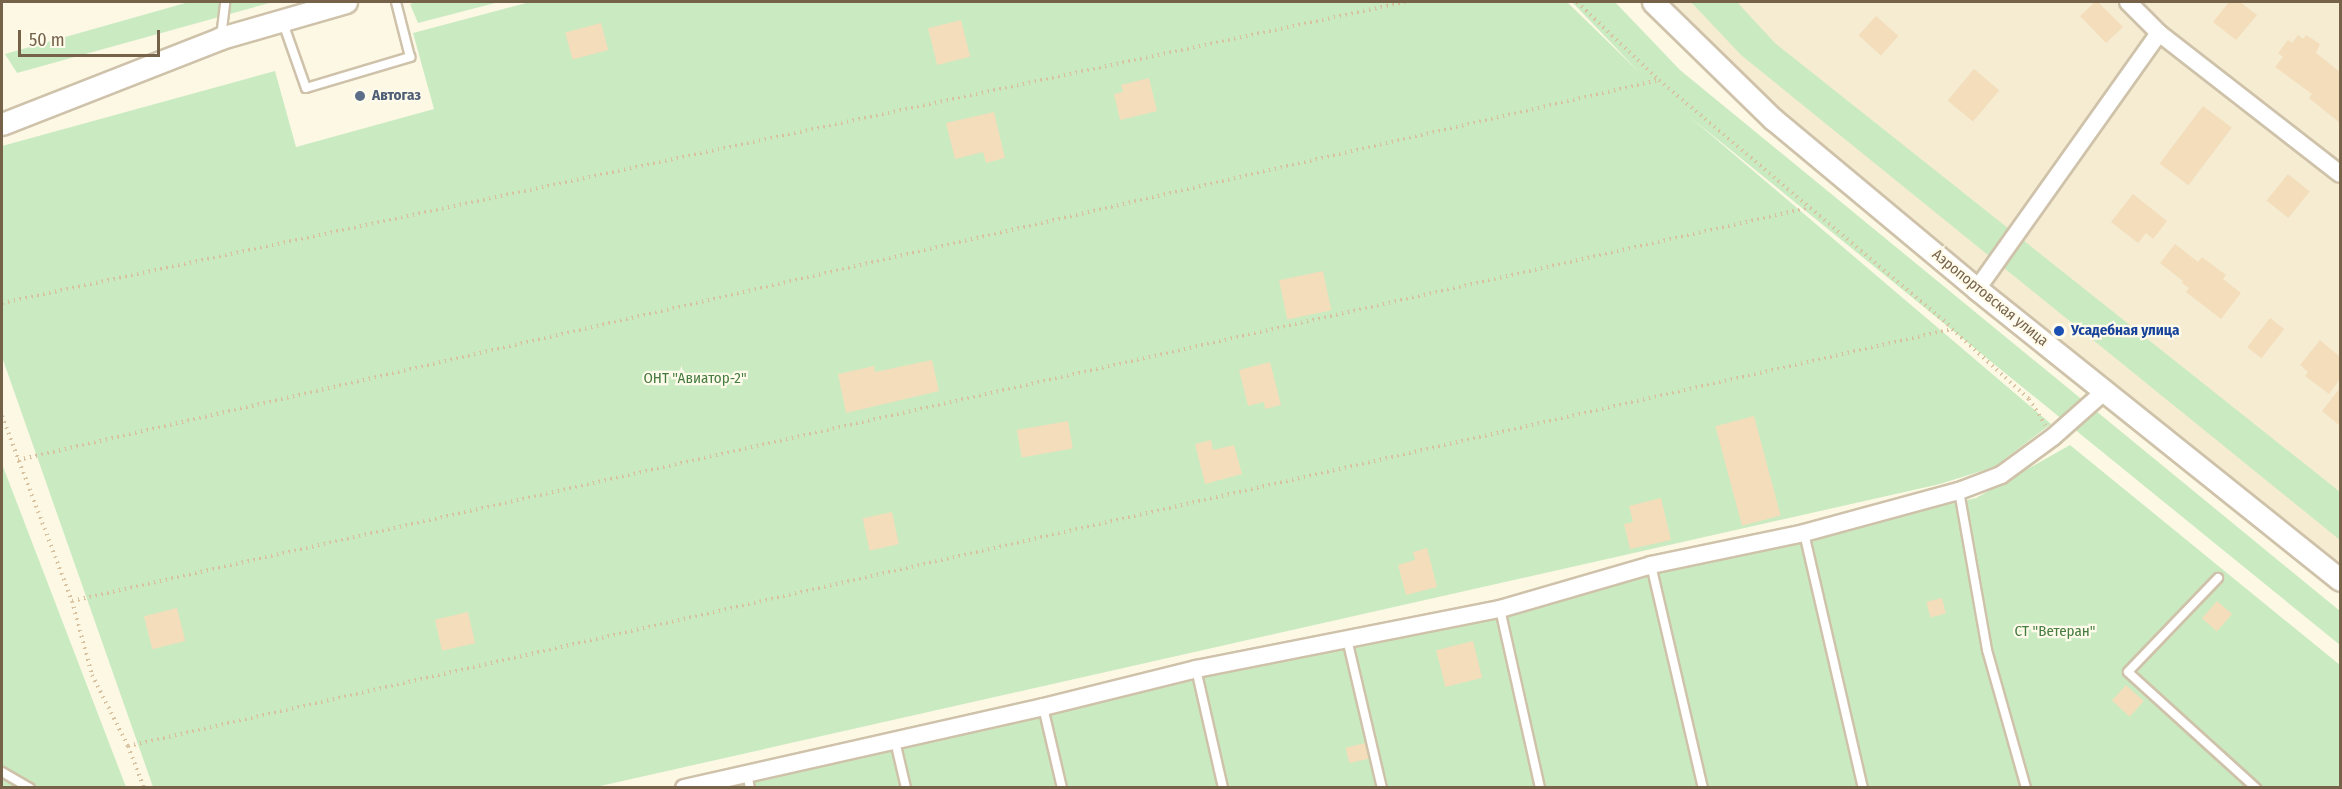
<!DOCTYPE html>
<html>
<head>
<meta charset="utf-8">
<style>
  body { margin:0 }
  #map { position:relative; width:2342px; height:789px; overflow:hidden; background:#fdf8e4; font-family:"Fira Sans Condensed",sans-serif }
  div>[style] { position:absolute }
  .residential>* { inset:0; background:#f5ecd2 }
  .green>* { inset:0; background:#caebc2 }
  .building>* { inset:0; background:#f3ddbb; transform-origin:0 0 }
  .path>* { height:4px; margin-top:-2px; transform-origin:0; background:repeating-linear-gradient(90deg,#d8c19e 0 1.5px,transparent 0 6px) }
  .roads { filter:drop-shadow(2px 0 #cfc2aa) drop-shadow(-2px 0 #cfc2aa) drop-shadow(0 2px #cfc2aa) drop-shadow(0 -2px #cfc2aa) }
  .service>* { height:8px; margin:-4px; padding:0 4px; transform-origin:4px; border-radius:4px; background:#fff }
  .minor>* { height:16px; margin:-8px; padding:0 8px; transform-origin:8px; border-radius:8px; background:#fff }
  .tertiary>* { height:21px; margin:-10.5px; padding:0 10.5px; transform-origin:10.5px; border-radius:10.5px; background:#fff }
  .dots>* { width:16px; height:16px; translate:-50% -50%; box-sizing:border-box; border:3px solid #fffbeb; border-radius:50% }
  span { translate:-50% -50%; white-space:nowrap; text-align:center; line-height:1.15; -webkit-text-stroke:4.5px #fffbeb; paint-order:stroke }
  .service-label { font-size:15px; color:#4e5e75; font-weight:700 }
  .left { translate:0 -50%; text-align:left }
  .street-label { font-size:15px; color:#766249 }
  .transit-label { font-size:15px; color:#164399; font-weight:700 }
  .park-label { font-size:15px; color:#457c40 }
  .frame { position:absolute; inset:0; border:3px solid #766249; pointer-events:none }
  .scale { position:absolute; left:18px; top:30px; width:142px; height:27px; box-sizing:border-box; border:3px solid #766249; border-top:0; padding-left:8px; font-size:18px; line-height:21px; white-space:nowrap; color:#766249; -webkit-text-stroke:4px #fffbeb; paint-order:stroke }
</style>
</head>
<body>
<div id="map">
  <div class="residential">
    <div style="clip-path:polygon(1659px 2px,2340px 2px,2340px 587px,1978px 295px)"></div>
  </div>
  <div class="green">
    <div style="clip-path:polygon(189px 2px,273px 2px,17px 73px,5px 54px)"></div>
    <div style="clip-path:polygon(418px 2px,499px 2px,418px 23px,410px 4px)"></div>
    <div style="clip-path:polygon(530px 2px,1567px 2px,1639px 72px,1572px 2px,1615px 2px,1680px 70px,2340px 611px,2340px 645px,1690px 117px,2051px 424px,1994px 467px,1940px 484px,596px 787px,153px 787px,2px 357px,2px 146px,275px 71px,296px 147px,434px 109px,413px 33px)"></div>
    <div style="clip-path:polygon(1691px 2px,1737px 2px,1775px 43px,2340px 492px,2340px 540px,1741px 55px)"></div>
    <div style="clip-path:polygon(2070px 445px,2340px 665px,2340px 787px,697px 788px,1976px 498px)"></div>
    <div style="clip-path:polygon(2px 464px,126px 787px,2px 787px)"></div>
  </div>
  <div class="building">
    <div style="clip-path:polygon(2095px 2px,2098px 2px,2123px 27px,2106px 43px,2080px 16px)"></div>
    <div style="clip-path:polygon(2229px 2px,2240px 2px,2257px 15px,2236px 40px,2213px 22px)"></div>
    <div style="left:1876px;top:16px;width:30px;height:26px;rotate:42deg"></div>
    <div style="left:961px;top:20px;width:38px;height:34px;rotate:76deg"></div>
    <div style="left:601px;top:23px;width:28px;height:37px;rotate:75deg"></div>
    <div style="clip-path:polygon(2298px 35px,2303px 39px,2306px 35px,2320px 44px,2316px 53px,2340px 72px,2340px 123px,2309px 98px,2312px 94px,2275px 67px,2283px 57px,2278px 53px,2288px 40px,2292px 43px)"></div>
    <div style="left:1974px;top:69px;width:33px;height:41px;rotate:40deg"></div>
    <div style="clip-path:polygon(1149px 78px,1157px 111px,1120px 120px,1114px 94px,1123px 92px,1121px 85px)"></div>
    <div style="left:2203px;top:106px;width:36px;height:72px;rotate:37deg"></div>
    <div style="clip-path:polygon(994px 112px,1005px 158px,986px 163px,983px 152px,955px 159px,946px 123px)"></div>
    <div style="left:2288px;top:174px;width:28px;height:34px;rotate:39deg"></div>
    <div style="clip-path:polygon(2133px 194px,2167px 221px,2153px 239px,2146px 233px,2138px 243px,2111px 222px)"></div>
    <div style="clip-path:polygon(2175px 244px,2198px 262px,2202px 257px,2226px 275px,2223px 279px,2241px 293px,2221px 319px,2186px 292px,2189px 288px,2182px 283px,2183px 281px,2160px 263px)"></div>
    <div style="left:1323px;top:271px;width:40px;height:45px;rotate:78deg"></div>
    <div style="left:2270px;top:318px;width:18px;height:37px;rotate:38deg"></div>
    <div style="clip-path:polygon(2320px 340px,2340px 357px,2340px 379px,2329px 394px,2305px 376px,2308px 372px,2300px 365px)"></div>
    <div style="clip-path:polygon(932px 360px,939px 391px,846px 413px,838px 374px,874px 366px,875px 372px)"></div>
    <div style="clip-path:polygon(1270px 362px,1281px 405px,1265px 409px,1264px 402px,1248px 406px,1239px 370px)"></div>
    <div style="clip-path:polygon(2340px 388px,2340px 426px,2322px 411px)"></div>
    <div style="left:1754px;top:416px;width:103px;height:40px;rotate:75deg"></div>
    <div style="left:1068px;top:421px;width:28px;height:52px;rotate:80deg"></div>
    <div style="clip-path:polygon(1211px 440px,1213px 450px,1234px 445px,1242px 474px,1205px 484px,1195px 444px)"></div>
    <div style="clip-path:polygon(1661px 498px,1671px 540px,1630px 549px,1624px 524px,1633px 522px,1629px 506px)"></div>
    <div style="left:892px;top:512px;width:33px;height:30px;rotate:78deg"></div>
    <div style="clip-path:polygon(1427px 548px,1437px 587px,1406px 595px,1398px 565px,1415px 560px,1413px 552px)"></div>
    <div style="left:1942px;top:598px;width:16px;height:16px;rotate:76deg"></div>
    <div style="left:2217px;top:601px;width:20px;height:23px;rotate:41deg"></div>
    <div style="left:177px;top:608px;width:34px;height:34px;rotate:76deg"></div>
    <div style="left:468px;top:612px;width:32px;height:34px;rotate:77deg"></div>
    <div style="left:1473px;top:641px;width:38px;height:38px;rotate:76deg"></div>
    <div style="left:2126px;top:685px;width:24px;height:21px;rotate:42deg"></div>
    <div style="left:1365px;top:743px;width:16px;height:20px;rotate:76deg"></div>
  </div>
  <div class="path">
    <div style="left:1577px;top:2px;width:113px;rotate:43.6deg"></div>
    <div style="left:1659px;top:80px;width:384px;rotate:40.2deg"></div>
    <div style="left:2px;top:303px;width:1435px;rotate:-12.11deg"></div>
    <div style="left:2px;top:416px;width:198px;rotate:69.3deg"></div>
    <div style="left:72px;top:601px;width:77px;rotate:74.9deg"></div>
    <div style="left:92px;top:675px;width:80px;rotate:63.1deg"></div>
    <div style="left:128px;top:746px;width:45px;rotate:69.1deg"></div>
    <div style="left:18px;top:460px;width:1684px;rotate:-13.04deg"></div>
    <div style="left:72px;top:601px;width:1780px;rotate:-12.76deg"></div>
    <div style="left:128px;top:746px;width:1871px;rotate:-12.88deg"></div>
    <div style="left:1952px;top:329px;width:104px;rotate:42.3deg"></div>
    <div style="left:2029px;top:399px;width:31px;rotate:58deg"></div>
  </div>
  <div class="roads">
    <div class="service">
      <div style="left:282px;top:20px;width:72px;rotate:70.6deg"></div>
      <div style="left:306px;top:88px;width:109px;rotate:-16.6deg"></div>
      <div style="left:410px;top:57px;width:57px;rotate:-104.3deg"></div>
      <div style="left:221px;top:37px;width:35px;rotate:-83deg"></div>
      <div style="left:1959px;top:491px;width:161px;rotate:80deg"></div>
      <div style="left:1987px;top:650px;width:143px;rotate:74.2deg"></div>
      <div style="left:1804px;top:533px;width:262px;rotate:77deg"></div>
      <div style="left:1651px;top:565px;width:229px;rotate:76.9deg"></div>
      <div style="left:2218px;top:578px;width:130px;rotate:133.8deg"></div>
      <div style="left:2128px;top:672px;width:173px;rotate:42.2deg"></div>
      <div style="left:1500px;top:609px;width:183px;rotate:77.4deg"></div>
      <div style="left:1347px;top:639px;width:153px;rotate:76.8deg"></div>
      <div style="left:1196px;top:669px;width:122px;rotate:77.2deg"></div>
      <div style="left:1043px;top:707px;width:83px;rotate:76.8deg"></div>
      <div style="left:895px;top:741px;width:48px;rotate:76.8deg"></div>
      <div style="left:2px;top:772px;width:32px;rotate:30deg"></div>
      <div style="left:747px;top:773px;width:15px;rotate:79deg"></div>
    </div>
    <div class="minor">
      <div style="left:2128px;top:2px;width:44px;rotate:45deg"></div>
      <div style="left:2159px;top:33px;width:229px;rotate:37.9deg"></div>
      <div style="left:1977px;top:289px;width:314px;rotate:-54.6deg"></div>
      <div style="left:684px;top:788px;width:368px;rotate:-12.7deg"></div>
      <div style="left:1043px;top:707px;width:158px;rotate:-13.9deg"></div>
      <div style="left:1196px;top:669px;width:310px;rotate:-11.2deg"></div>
      <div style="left:1500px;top:609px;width:157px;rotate:-16.2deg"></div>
      <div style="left:1651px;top:565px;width:156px;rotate:-11.8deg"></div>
      <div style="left:1804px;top:533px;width:161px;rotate:-15.2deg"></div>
      <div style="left:1959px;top:491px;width:45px;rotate:-20.9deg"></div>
      <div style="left:2001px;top:475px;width:64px;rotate:-36.2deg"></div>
      <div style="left:2053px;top:437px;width:69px;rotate:-41.5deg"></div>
    </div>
    <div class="tertiary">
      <div style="left:1653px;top:2px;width:168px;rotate:44.3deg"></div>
      <div style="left:1773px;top:119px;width:266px;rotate:39.8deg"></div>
      <div style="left:1977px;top:289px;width:465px;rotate:38.7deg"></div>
      <div style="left:2px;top:124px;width:235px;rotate:-21.4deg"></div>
      <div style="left:221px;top:38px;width:130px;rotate:-16.1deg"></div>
    </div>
  </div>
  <div class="dots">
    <div style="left:360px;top:96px;background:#5c6f8a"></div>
    <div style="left:2059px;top:331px;background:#1a4fb4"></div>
  </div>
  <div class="service-label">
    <span class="left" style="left:372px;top:96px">Автогаз</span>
  </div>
  <div class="street-label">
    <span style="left:1990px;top:298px;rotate:39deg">Аэропортовская улица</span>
  </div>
  <div class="transit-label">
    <span class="left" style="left:2071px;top:331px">Усадебная улица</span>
  </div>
  <div class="park-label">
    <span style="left:695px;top:379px">ОНТ "Авиатор-2"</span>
    <span style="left:2055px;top:632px">СТ "Ветеран"</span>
  </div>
  <div class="frame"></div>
  <div class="scale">50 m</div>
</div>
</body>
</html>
